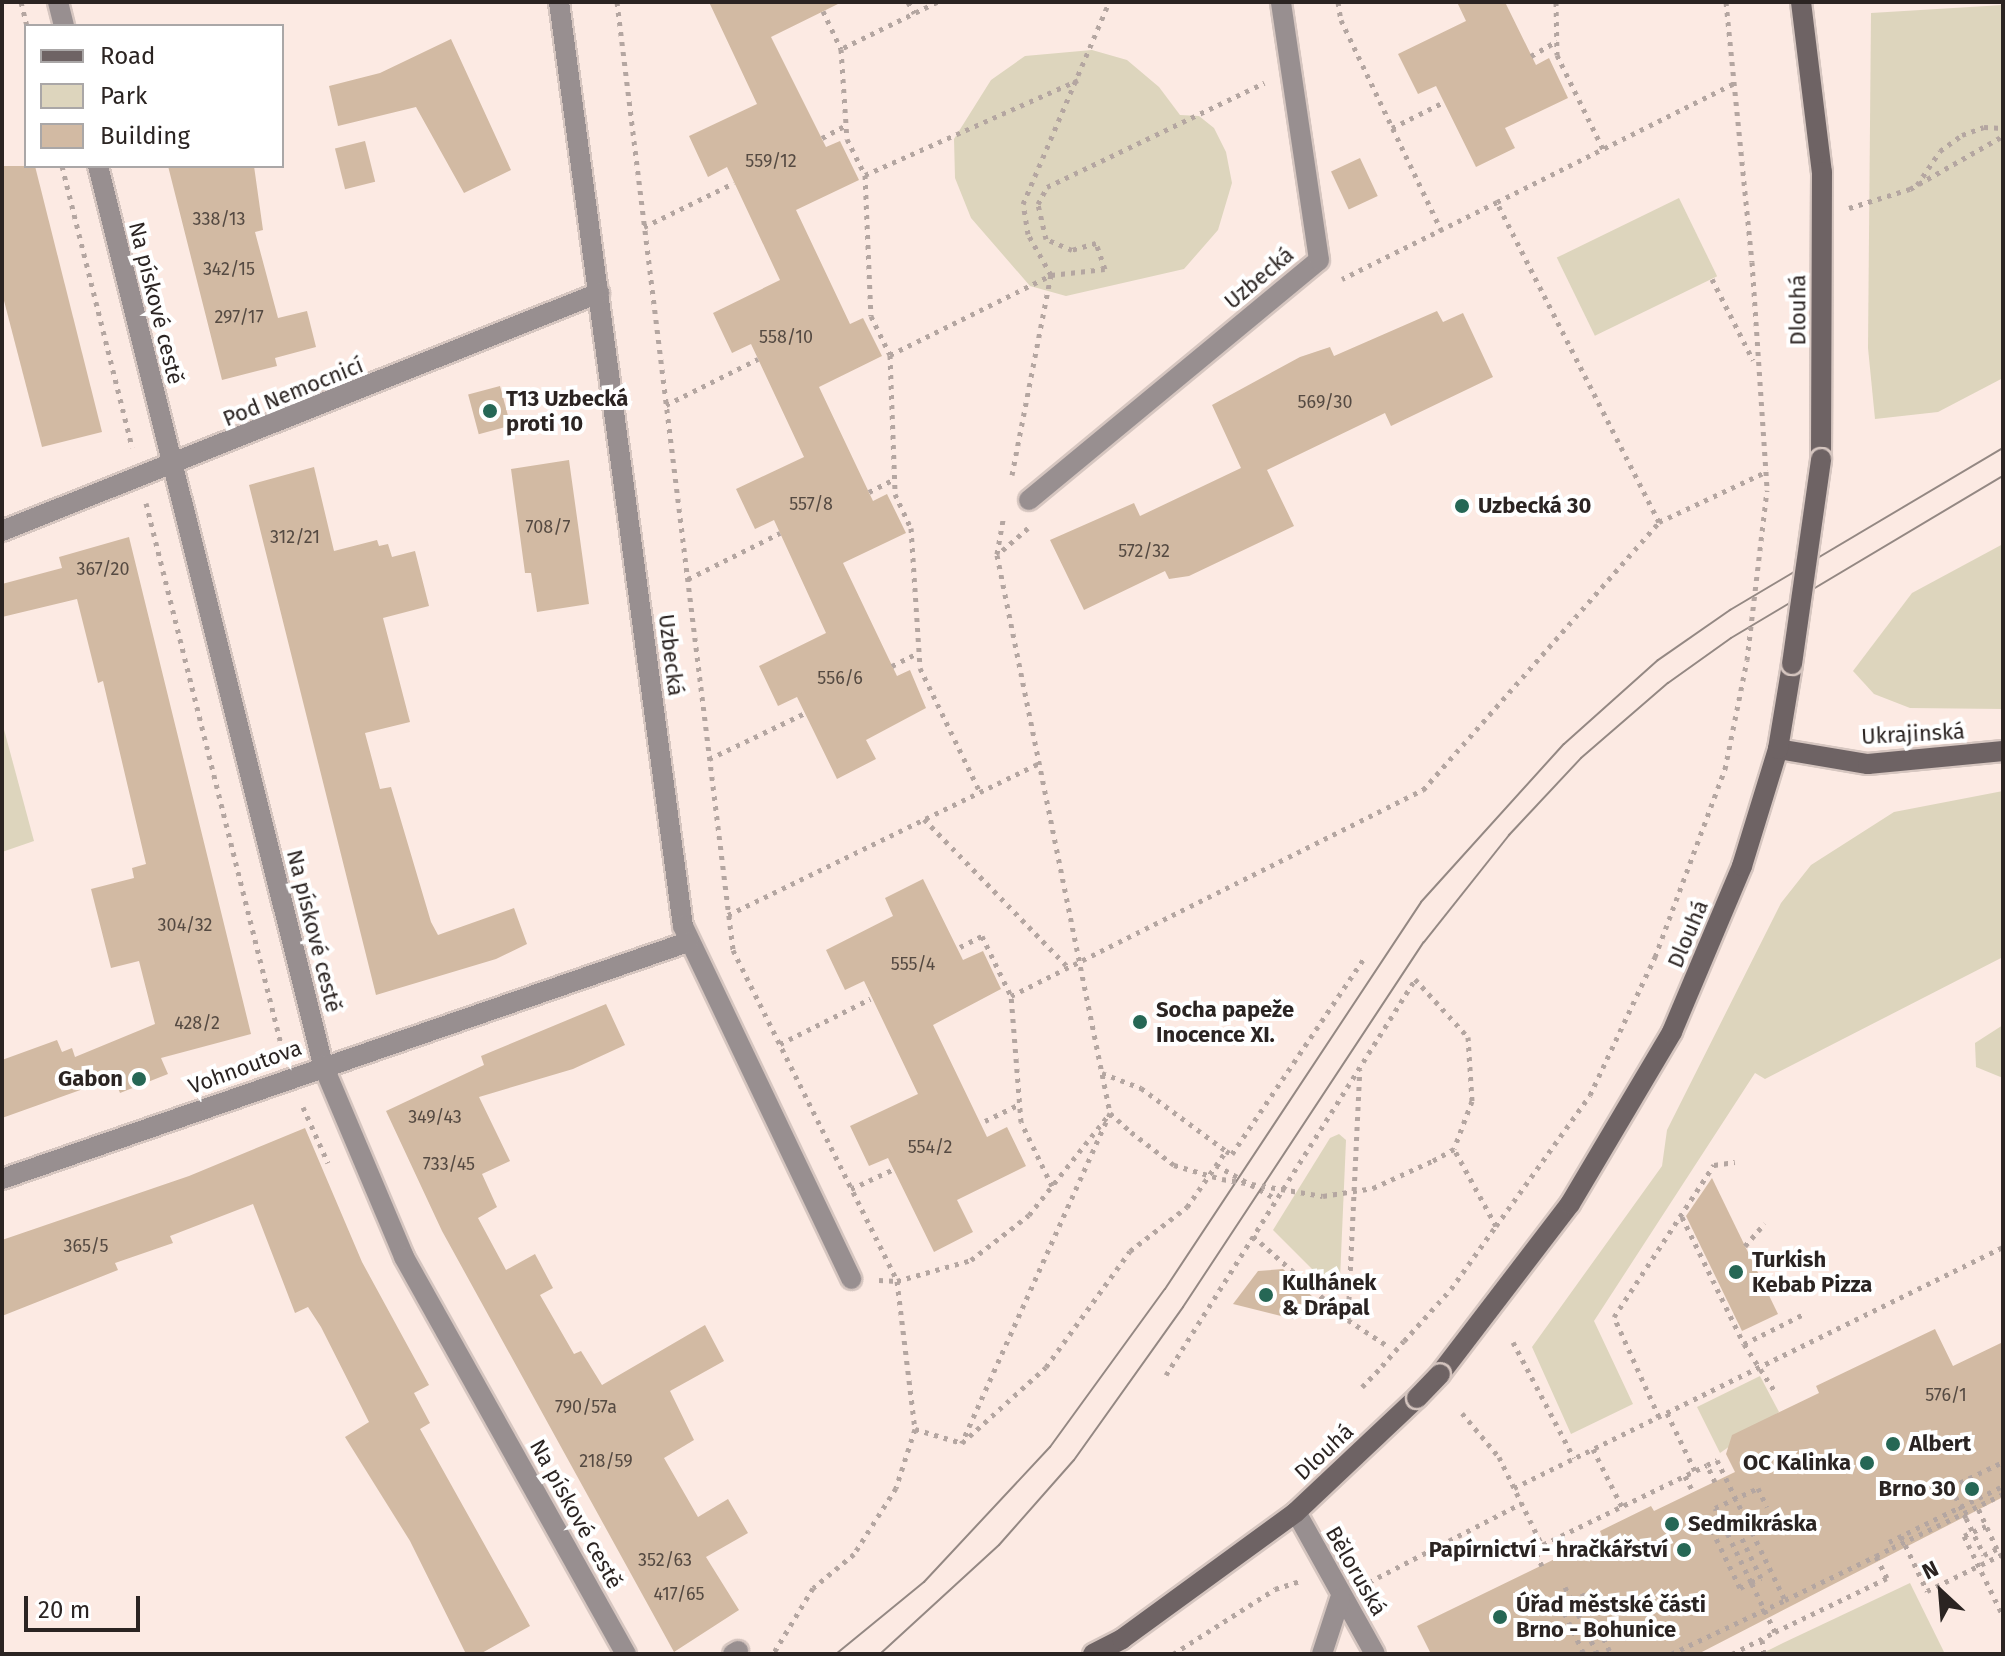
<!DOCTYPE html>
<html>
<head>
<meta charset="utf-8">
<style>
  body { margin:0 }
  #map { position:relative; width:2005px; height:1656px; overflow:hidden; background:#fceae3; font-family:"Fira Sans",sans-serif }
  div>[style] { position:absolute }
  .green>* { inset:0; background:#ddd5bd; transform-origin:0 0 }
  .building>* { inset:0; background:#d2baa3; transform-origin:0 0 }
  .path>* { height:5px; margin-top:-2.5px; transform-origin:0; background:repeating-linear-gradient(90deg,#b4a6a1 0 4px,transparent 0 10px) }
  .roads { filter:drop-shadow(2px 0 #d6c6c0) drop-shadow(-2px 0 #d6c6c0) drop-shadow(0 2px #d6c6c0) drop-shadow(0 -2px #d6c6c0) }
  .street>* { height:20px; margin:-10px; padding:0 10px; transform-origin:10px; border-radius:10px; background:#988f90 }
  .secondary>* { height:20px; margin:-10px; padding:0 10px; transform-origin:10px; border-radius:10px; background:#6e6364 }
  .tram>* { height:2px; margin:-1px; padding:0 1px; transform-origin:1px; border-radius:1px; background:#948883 }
  .path-bridge>* { height:5px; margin-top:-2.5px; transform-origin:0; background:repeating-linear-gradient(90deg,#b4a6a1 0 4px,transparent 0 10px) }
  .bridges { filter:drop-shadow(2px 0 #d6c6c0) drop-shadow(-2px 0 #d6c6c0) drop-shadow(0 2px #d6c6c0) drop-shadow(0 -2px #d6c6c0) }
  .secondary-bridge>* { height:20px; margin:-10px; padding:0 10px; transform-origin:10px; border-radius:10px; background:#6e6364 }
  .dots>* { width:22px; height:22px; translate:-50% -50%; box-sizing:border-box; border:4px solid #fff; border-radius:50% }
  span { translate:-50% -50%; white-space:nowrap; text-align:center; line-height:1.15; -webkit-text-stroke:8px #fff; paint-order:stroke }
  .number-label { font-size:18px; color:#554a42 }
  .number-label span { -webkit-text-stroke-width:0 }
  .street-label { font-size:22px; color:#2b2422 }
  .poi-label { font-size:22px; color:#2b2422; font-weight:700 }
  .left { translate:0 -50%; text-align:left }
  .right { translate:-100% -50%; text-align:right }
  .frame { position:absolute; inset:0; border:4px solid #2b2422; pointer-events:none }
  .legend { position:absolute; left:24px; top:24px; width:260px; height:144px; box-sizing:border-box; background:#fff; border:2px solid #aaa7a7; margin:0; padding:10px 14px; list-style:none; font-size:24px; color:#2b2422 }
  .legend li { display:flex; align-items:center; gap:16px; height:40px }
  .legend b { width:40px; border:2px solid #aaa7a7 }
  .north { position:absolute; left:1901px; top:1552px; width:80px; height:80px; -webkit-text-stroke:6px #fff; paint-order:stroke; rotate:334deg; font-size:22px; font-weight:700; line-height:32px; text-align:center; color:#2b2422 }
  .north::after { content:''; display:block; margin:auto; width:28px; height:36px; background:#2b2422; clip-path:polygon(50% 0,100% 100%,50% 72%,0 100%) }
  .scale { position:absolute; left:24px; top:1596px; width:116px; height:36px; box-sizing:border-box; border:4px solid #2b2422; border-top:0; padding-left:10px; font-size:24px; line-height:28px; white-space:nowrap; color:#2b2422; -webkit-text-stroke:6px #fff; paint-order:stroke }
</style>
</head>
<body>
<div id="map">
  <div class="green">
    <div style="clip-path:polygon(2003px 5px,2003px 378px,1938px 412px,1875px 419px,1868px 348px,1871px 13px)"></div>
    <div style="clip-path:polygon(1092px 50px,1127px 60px,1159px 87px,1180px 115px,1199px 116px,1214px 128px,1226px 152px,1232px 183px,1218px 230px,1184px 269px,1066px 296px,1030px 286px,971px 218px,955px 178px,954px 139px,991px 80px,1025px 56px)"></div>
    <div style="left:1679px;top:198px;width:87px;height:136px;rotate:64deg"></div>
    <div style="clip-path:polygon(2003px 544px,2003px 709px,1910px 708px,1874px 694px,1853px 671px,1912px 593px)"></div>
    <div style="clip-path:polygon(2px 722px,34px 841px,2px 852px)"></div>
    <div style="clip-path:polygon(2003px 791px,2003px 957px,1765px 1079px,1755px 1073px,1594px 1321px,1633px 1404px,1571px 1434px,1532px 1347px,1662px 1166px,1667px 1130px,1781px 903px,1811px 865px,1894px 812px)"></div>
    <div style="clip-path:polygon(2003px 1025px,2003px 1078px,1976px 1067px,1975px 1043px)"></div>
    <div style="clip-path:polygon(1339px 1134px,1346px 1140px,1340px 1279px,1329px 1286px,1273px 1230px,1330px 1138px)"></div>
    <div style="clip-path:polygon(1760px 1376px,1779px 1412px,1720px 1453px,1697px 1407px)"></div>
    <div style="clip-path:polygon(1910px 1583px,1945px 1654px,1761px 1654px,1783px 1643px)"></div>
  </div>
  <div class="building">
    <div style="clip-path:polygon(709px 2px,842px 2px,771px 37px,826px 147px,840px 141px,859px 180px,796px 210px,850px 324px,863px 318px,882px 356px,819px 387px,873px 501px,887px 494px,906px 533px,843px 563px,897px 676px,910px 670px,926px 708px,866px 740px,876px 759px,837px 779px,797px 697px,778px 706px,759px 666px,826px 633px,774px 520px,755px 529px,736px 489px,804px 457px,751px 344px,732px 353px,713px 313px,780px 280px,727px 167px,708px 177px,689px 136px,757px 104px)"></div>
    <div style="clip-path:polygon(1457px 2px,1505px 2px,1536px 65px,1549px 58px,1568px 98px,1505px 128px,1515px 148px,1476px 167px,1436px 86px,1418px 94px,1398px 54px,1466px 21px)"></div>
    <div style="clip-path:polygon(451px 39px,511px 170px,464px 193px,416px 107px,338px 126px,329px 86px,380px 73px)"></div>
    <div style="left:365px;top:141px;width:42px;height:31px;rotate:76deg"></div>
    <div style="left:1360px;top:158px;width:42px;height:32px;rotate:65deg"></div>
    <div style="clip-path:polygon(2px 166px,35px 166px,102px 432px,42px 447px,2px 293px)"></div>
    <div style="clip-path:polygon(168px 166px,254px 166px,263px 230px,255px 232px,278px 318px,307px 311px,316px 347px,275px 358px,277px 366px,222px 380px)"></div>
    <div style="clip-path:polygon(1437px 311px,1443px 322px,1463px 313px,1493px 377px,1391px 426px,1385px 413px,1267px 470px,1294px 526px,1189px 576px,1169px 579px,1165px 571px,1084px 610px,1050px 540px,1134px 503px,1140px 516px,1241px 468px,1212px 405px,1300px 357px,1330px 347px,1334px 356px)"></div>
    <div style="left:500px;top:386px;width:41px;height:33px;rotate:75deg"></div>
    <div style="clip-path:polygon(569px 460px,589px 604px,537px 612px,531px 573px,525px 573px,511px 469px)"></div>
    <div style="clip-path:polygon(314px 467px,334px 551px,377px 540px,379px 546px,388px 544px,392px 557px,415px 551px,429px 606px,383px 618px,410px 722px,365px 733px,380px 789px,391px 787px,431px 922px,438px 935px,514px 908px,527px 944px,496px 959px,376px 995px,249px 485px)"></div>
    <div style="clip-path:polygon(129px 537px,251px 1034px,161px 1058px,168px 1074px,120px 1093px,114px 1078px,2px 1118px,2px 1060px,57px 1040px,62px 1052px,72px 1048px,75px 1057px,155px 1024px,139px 961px,111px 968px,91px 889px,134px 878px,132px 868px,146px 864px,103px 681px,98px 683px,77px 599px,2px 617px,2px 584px,62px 568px,59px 557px)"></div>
    <div style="clip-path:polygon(923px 879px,963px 960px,983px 951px,1001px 989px,933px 1025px,987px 1137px,1007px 1127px,1026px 1166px,957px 1200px,973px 1232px,934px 1252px,888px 1158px,869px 1166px,850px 1126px,918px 1094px,864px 981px,845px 990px,826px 950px,893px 916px,885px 898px)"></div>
    <div style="clip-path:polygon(606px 1004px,625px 1045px,573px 1069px,479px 1097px,510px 1161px,482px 1174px,497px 1207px,478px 1218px,506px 1270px,535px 1254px,553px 1288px,540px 1295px,574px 1354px,581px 1351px,602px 1385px,705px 1325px,724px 1361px,670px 1391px,694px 1440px,664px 1458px,698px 1517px,728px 1499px,748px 1533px,706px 1557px,739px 1610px,674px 1652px,442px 1231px,386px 1111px,484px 1065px,481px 1056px)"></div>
    <div style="clip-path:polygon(305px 1128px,362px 1262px,429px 1385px,414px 1393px,430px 1423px,420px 1429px,530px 1626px,480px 1654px,466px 1654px,410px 1541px,345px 1437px,369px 1422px,321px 1327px,308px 1307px,295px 1313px,253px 1204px,170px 1236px,173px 1243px,115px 1263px,118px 1270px,2px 1316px,2px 1240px,189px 1176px)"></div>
    <div style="clip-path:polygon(1712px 1178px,1778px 1314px,1742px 1331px,1686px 1216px)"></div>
    <div style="clip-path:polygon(1283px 1269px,1314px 1298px,1293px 1319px,1233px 1304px,1258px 1271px)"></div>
    <div style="clip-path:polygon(1935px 1329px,1953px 1366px,2003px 1342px,2003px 1497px,1698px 1654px,1431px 1654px,1417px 1626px,1602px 1536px,1600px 1531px,1651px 1506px,1654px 1511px,1735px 1472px,1726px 1454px,1732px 1435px,1819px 1393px,1816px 1386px)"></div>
  </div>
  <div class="path">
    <div style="left:21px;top:2px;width:25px;rotate:76deg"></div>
    <div style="left:617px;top:2px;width:955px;rotate:83.02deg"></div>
    <div style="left:733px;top:950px;width:369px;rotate:63.6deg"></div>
    <div style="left:897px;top:1281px;width:149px;rotate:83.1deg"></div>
    <div style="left:915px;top:1429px;width:62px;rotate:107.9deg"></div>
    <div style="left:896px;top:1488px;width:78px;rotate:122.5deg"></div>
    <div style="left:854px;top:1554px;width:53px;rotate:140.3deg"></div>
    <div style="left:813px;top:1588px;width:77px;rotate:121.2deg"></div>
    <div style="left:908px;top:2px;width:13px;rotate:61deg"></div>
    <div style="left:937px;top:2px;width:107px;rotate:153.9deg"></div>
    <div style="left:841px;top:49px;width:90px;rotate:86.2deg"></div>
    <div style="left:847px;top:139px;width:40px;rotate:63.4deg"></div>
    <div style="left:865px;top:175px;width:141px;rotate:87.6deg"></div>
    <div style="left:871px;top:316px;width:43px;rotate:64deg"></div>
    <div style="left:890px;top:355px;width:139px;rotate:87.9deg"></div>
    <div style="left:895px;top:494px;width:38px;rotate:65deg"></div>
    <div style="left:911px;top:528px;width:140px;rotate:86.3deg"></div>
    <div style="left:920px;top:668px;width:138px;rotate:64.2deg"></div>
    <div style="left:1338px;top:2px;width:18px;rotate:81deg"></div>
    <div style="left:1341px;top:20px;width:233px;rotate:64.5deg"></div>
    <div style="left:1556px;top:2px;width:53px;rotate:88.9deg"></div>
    <div style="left:1557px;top:55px;width:105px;rotate:63.9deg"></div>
    <div style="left:1726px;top:2px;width:261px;rotate:84.3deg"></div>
    <div style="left:1752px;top:262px;width:228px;rotate:86.2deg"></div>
    <div style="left:823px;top:11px;width:42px;rotate:64.7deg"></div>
    <div style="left:1531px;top:56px;width:30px;rotate:-30deg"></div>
    <div style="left:1392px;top:128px;width:58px;rotate:-26.6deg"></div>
    <div style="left:822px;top:138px;width:27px;rotate:-28deg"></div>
    <div style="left:62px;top:166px;width:290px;rotate:76deg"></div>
    <div style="left:865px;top:175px;width:233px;rotate:-24deg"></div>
    <div style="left:1917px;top:185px;width:41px;rotate:-55.9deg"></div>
    <div style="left:1940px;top:151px;width:27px;rotate:-36deg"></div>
    <div style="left:1962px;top:135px;width:23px;rotate:-20deg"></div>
    <div style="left:1984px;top:127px;width:19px;rotate:3deg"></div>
    <div style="left:1497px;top:202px;width:264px;rotate:-26.6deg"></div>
    <div style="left:1849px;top:208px;width:64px;rotate:-17.3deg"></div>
    <div style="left:1910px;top:189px;width:107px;rotate:-29.7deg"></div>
    <div style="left:644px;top:227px;width:100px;rotate:-26.1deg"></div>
    <div style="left:1712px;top:279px;width:91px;rotate:63.2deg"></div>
    <div style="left:890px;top:355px;width:180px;rotate:-26.4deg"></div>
    <div style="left:1051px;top:275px;width:54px;rotate:-6.3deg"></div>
    <div style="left:1105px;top:269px;width:28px;rotate:-109deg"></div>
    <div style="left:1096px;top:243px;width:25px;rotate:164deg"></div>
    <div style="left:1072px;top:250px;width:28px;rotate:-157deg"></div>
    <div style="left:1046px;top:239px;width:36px;rotate:-103deg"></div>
    <div style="left:1038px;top:204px;width:19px;rotate:-62deg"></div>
    <div style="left:1047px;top:187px;width:241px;rotate:-25.6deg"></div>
    <div style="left:666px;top:405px;width:103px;rotate:-26.6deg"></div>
    <div style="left:1012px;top:475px;width:204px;rotate:-79deg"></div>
    <div style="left:1051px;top:275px;width:47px;rotate:-119.3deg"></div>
    <div style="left:1028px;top:234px;width:30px;rotate:-99deg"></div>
    <div style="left:1023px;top:204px;width:220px;rotate:-66.9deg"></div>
    <div style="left:869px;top:492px;width:28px;rotate:-27deg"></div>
    <div style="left:146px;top:503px;width:566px;rotate:75.99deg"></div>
    <div style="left:1659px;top:522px;width:120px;rotate:-25.1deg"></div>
    <div style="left:1028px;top:528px;width:41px;rotate:138.9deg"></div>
    <div style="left:997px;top:555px;width:569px;rotate:78.55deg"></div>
    <div style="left:1110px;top:1113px;width:362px;rotate:114.2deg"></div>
    <div style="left:962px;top:1443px;width:113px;rotate:-42.1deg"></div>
    <div style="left:1046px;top:1367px;width:143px;rotate:-54.1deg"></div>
    <div style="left:1130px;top:1251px;width:72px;rotate:-37.7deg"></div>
    <div style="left:1187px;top:1207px;width:68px;rotate:-55.1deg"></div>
    <div style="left:1226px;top:1151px;width:7px;rotate:27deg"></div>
    <div style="left:1232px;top:1154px;width:236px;rotate:-56deg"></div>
    <div style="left:997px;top:554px;width:39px;rotate:-80deg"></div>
    <div style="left:688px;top:579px;width:103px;rotate:-26.6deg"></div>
    <div style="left:892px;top:666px;width:30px;rotate:-27deg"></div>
    <div style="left:709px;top:759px;width:106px;rotate:-25.6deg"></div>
    <div style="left:924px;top:819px;width:206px;rotate:45.8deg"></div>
    <div style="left:728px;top:915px;width:346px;rotate:-26deg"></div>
    <div style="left:960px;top:947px;width:25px;rotate:-27deg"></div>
    <div style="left:982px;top:936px;width:67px;rotate:64.2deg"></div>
    <div style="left:780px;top:1044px;width:101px;rotate:-26.6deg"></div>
    <div style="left:1102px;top:1073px;width:42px;rotate:21deg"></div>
    <div style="left:1141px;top:1088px;width:106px;rotate:36.5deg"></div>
    <div style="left:303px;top:1107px;width:61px;rotate:65.9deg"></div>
    <div style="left:985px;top:1121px;width:39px;rotate:-26deg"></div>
    <div style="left:1216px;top:1165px;width:69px;rotate:29.5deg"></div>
    <div style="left:1052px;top:1186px;width:71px;rotate:-115.8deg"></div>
    <div style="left:1021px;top:1122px;width:126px;rotate:-94.5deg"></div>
    <div style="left:1011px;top:996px;width:461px;rotate:-26.6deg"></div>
    <div style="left:1423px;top:790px;width:357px;rotate:-48.6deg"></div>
    <div style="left:1659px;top:522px;width:359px;rotate:-116.9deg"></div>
    <div style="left:1497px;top:202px;width:173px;rotate:153.6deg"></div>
    <div style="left:851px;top:1189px;width:45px;rotate:-24.9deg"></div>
    <div style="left:1682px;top:1217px;width:141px;rotate:64deg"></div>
    <div style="left:1744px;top:1344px;width:55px;rotate:56.9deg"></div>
    <div style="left:1496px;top:1226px;width:161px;rotate:-54.3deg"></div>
    <div style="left:1590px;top:1095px;width:153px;rotate:-64.8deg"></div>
    <div style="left:1655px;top:957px;width:201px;rotate:-69.6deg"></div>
    <div style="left:1725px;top:769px;width:111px;rotate:-78.6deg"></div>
    <div style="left:1253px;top:1236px;width:127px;rotate:41.5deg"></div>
    <div style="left:1348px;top:1320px;width:45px;rotate:33.3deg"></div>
    <div style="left:1745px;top:1246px;width:30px;rotate:-49deg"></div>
    <div style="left:879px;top:1280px;width:18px;rotate:3deg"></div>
    <div style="left:897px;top:1281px;width:77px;rotate:-15.8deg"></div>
    <div style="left:971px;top:1260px;width:73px;rotate:-37.8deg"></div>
    <div style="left:1029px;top:1215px;width:130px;rotate:-51.5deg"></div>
    <div style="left:1110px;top:1113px;width:28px;rotate:42deg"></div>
    <div style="left:1348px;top:1320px;width:251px;rotate:-87.3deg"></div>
    <div style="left:1404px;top:1341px;width:70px;rotate:-47.9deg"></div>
    <div style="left:1451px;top:1289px;width:77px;rotate:-54.5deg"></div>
    <div style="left:1496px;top:1226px;width:88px;rotate:-118.6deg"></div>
    <div style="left:1513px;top:1342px;width:131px;rotate:62.3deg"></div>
    <div style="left:1744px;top:1344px;width:69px;rotate:-26.6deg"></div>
    <div style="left:1166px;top:1375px;width:468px;rotate:-57.8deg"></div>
    <div style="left:1415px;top:979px;width:79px;rotate:47.6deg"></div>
    <div style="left:1468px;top:1037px;width:64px;rotate:86.4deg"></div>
    <div style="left:1472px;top:1101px;width:51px;rotate:110.6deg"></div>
    <div style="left:1454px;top:1149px;width:25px;rotate:151deg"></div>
    <div style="left:1362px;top:1387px;width:29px;rotate:-46deg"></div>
    <div style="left:1462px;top:1413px;width:57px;rotate:49.9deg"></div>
    <div style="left:1499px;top:1457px;width:98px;rotate:64deg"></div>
    <div style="left:1667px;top:1413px;width:64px;rotate:64.2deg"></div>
    <div style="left:1659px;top:1417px;width:110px;rotate:-114.2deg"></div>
    <div style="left:1614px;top:1317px;width:182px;rotate:-56.7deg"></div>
    <div style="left:1714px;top:1165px;width:21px;rotate:-8deg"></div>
    <div style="left:915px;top:1429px;width:49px;rotate:16.6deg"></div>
    <div style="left:1593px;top:1449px;width:65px;rotate:63.4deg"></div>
    <div style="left:1685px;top:1476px;width:18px;rotate:63deg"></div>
    <div style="left:1715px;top:1482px;width:19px;rotate:-115deg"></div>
    <div style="left:1707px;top:1465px;width:11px;rotate:-27deg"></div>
    <div style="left:1717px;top:1460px;width:156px;rotate:64.1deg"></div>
    <div style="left:1785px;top:1600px;width:101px;rotate:-25.8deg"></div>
    <div style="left:1514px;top:1488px;width:545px;rotate:-26.24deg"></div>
    <div style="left:1966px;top:1518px;width:34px;rotate:-116deg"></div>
    <div style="left:1951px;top:1487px;width:58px;rotate:-25.7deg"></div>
    <div style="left:1986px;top:1526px;width:24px;rotate:156deg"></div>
    <div style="left:1964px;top:1536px;width:89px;rotate:64deg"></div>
    <div style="left:1712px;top:1530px;width:64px;rotate:64.2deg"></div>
    <div style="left:1740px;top:1588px;width:13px;rotate:-29deg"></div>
    <div style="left:1751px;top:1582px;width:82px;rotate:-115.9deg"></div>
    <div style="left:1715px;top:1508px;width:47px;rotate:-24.9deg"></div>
    <div style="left:1758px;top:1488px;width:21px;rotate:65deg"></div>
    <div style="left:1901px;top:1536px;width:61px;rotate:64.7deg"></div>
    <div style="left:1927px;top:1591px;width:85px;rotate:-26deg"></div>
    <div style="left:1555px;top:1539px;width:18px;rotate:63deg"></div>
    <div style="left:1889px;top:1542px;width:127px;rotate:-26.2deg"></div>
    <div style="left:1542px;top:1566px;width:19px;rotate:-115deg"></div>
    <div style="left:1534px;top:1549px;width:192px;rotate:-25.9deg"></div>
    <div style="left:1369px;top:1582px;width:172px;rotate:-27.3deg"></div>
    <div style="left:1565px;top:1587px;width:73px;rotate:64.1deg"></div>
    <div style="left:1582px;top:1593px;width:68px;rotate:64.6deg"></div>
    <div style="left:1560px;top:1604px;width:55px;rotate:64.4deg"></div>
    <div style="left:1775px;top:1632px;width:124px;rotate:-25.7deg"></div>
    <div style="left:1887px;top:1578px;width:25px;rotate:-117deg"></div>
    <div style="left:1876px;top:1556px;width:18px;rotate:-27deg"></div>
    <div style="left:1762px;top:1640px;width:14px;rotate:82deg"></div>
    <div style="left:1173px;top:1654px;width:121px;rotate:-32.5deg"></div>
    <div style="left:1275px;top:1589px;width:25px;rotate:-18deg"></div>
    <div style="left:1671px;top:1654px;width:126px;rotate:-25.3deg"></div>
    <div style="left:1732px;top:1654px;width:48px;rotate:-27.1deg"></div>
    <div style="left:1775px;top:1632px;width:55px;rotate:-115.6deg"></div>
    <div style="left:1751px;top:1582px;width:11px;rotate:-22deg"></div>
    <div style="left:1761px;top:1578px;width:64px;rotate:-115.8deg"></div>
  </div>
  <div class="roads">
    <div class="street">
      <div style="left:58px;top:2px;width:25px;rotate:76deg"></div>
      <div style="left:559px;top:2px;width:932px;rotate:82.36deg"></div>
      <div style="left:683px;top:926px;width:391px;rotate:64.5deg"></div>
      <div style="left:98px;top:166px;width:927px;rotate:75.95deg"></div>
      <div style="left:323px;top:1065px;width:208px;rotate:67.1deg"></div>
      <div style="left:404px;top:1257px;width:455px;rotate:60.8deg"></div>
      <div style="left:1029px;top:500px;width:376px;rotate:-39.6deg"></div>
      <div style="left:1319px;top:260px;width:261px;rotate:-98.4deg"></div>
      <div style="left:2px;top:531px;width:643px;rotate:-21.74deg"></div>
      <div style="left:2px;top:1179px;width:726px;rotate:-19.06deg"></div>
      <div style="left:1296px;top:1512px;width:162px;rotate:60.9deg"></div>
      <div style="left:733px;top:1654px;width:6px;rotate:-31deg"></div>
      <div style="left:1322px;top:1654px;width:58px;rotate:-71.9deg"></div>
    </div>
    <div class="secondary">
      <div style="left:1801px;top:2px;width:171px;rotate:83deg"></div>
      <div style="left:1822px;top:172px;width:287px;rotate:90.2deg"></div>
      <div style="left:1778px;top:749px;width:91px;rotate:9.5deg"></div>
      <div style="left:1868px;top:764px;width:136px;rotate:-5.5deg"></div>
      <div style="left:1440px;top:1374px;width:214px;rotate:-52.6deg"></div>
      <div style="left:1570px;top:1204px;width:200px;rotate:-59.3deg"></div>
      <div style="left:1672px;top:1032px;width:180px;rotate:-67.1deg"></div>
      <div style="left:1742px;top:866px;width:122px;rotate:-72.9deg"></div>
      <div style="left:1778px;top:749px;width:86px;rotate:-80.6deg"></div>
      <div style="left:1093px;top:1654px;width:33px;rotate:-27deg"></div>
      <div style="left:1122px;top:1639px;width:215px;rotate:-36.1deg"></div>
      <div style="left:1296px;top:1512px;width:166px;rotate:-43.3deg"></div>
    </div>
  </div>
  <div class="tram">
    <div style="left:836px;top:1654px;width:114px;rotate:-39.3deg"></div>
    <div style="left:924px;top:1582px;width:185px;rotate:-47deg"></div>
    <div style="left:1050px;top:1447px;width:195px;rotate:-54deg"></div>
    <div style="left:1165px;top:1289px;width:464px;rotate:-56.5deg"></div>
    <div style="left:1421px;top:902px;width:213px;rotate:-47.9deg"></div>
    <div style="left:1564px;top:744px;width:126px;rotate:-41.8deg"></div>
    <div style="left:1658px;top:660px;width:88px;rotate:-34.8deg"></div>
    <div style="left:1730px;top:610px;width:317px;rotate:-30.7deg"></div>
    <div style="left:880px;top:1654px;width:161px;rotate:-42.5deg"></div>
    <div style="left:999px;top:1545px;width:113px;rotate:-48.6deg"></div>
    <div style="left:1074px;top:1460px;width:188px;rotate:-54.5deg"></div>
    <div style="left:1183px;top:1307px;width:437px;rotate:-56.6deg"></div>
    <div style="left:1424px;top:942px;width:137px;rotate:-51.5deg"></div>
    <div style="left:1509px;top:835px;width:105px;rotate:-46.9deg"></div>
    <div style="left:1581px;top:758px;width:115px;rotate:-40.8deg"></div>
    <div style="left:1668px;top:683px;width:77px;rotate:-35.5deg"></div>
    <div style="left:1731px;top:638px;width:317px;rotate:-30.8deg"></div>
  </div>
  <div class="path-bridge">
    <div style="left:1747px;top:660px;width:171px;rotate:-83.3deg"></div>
    <div style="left:1131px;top:1132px;width:54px;rotate:37.5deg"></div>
    <div style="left:1174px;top:1165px;width:50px;rotate:16.3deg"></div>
    <div style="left:1222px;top:1179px;width:102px;rotate:9.6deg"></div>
    <div style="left:1323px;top:1196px;width:51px;rotate:-9.1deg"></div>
    <div style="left:1373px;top:1188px;width:65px;rotate:-24.6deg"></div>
    <div style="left:1382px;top:1366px;width:33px;rotate:-49deg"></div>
    <div style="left:1966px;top:1518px;width:41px;rotate:64.1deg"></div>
    <div style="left:1984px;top:1555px;width:14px;rotate:-25deg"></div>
    <div style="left:1997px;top:1549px;width:47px;rotate:-114.9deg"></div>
    <div style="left:1892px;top:1548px;width:123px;rotate:-25.9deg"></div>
  </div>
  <div class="bridges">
    <div class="secondary-bridge">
      <div style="left:1792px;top:664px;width:207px;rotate:-81.9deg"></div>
      <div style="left:1417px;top:1398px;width:33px;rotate:-46deg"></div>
    </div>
  </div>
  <div class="dots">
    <div style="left:490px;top:411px;background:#266755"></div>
    <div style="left:1462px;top:506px;background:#266755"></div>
    <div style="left:1140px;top:1022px;background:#266755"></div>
    <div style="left:139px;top:1079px;background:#266755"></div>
    <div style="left:1736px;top:1272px;background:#266755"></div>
    <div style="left:1266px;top:1295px;background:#266755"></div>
    <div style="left:1893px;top:1444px;background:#266755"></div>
    <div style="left:1867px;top:1463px;background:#266755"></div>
    <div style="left:1972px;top:1489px;background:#266755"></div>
    <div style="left:1672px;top:1524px;background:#266755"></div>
    <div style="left:1684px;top:1550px;background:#266755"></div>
    <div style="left:1500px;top:1617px;background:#266755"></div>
  </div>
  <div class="number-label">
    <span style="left:771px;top:161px">559/12</span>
    <span style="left:219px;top:219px">338/13</span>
    <span style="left:229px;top:269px">342/15</span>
    <span style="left:239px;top:317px">297/17</span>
    <span style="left:786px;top:337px">558/10</span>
    <span style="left:1325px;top:402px">569/30</span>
    <span style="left:811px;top:504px">557/8</span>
    <span style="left:548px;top:527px">708/7</span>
    <span style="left:295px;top:537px">312/21</span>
    <span style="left:1144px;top:551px">572/32</span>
    <span style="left:103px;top:569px">367/20</span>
    <span style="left:840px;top:678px">556/6</span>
    <span style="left:185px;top:925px">304/32</span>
    <span style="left:913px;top:964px">555/4</span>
    <span style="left:197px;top:1023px">428/2</span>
    <span style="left:435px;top:1117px">349/43</span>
    <span style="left:930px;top:1147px">554/2</span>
    <span style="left:449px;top:1164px">733/45</span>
    <span style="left:86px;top:1246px">365/5</span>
    <span style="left:1946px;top:1395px">576/1</span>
    <span style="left:586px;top:1407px">790/57a</span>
    <span style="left:606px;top:1461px">218/59</span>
    <span style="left:665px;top:1560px">352/63</span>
    <span style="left:679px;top:1594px">417/65</span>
  </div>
  <div class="street-label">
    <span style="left:1259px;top:278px;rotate:-40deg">Uzbecká</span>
    <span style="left:156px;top:303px;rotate:76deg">Na pískové cestě</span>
    <span style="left:1798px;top:310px;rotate:-90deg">Dlouhá</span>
    <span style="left:293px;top:392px;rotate:-22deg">Pod Nemocnicí</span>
    <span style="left:671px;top:655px;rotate:83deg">Uzbecká</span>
    <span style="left:1913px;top:734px;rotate:-3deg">Ukrajinská</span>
    <span style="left:314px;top:931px;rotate:76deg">Na pískové cestě</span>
    <span style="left:1688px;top:934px;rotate:-67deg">Dlouhá</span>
    <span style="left:245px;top:1067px;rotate:-20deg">Vohnoutova</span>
    <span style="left:1324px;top:1452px;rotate:-43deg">Dlouhá</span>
    <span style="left:576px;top:1514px;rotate:61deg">Na pískové cestě</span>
    <span style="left:1356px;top:1571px;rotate:60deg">Běloruská</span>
  </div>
  <div class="poi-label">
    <span class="left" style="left:506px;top:411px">T13 Uzbecká<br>proti 10</span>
    <span class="left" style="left:1478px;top:506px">Uzbecká 30</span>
    <span class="left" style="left:1156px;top:1022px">Socha papeže<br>Inocence XI.</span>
    <span class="right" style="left:123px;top:1079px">Gabon</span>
    <span class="left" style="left:1752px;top:1272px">Turkish<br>Kebab Pizza</span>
    <span class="left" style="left:1282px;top:1295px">Kulhánek<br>&amp; Drápal</span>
    <span class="left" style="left:1909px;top:1444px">Albert</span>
    <span class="right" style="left:1851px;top:1463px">OC Kalinka</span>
    <span class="right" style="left:1956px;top:1489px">Brno 30</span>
    <span class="left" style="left:1688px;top:1524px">Sedmikráska</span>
    <span class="right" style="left:1668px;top:1550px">Papírnictví - hračkářství</span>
    <span class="left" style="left:1516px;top:1617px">Úřad městské části<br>Brno - Bohunice</span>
  </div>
  <div class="frame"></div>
  <ul class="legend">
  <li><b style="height:10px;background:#6e6364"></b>Road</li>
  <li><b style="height:22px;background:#ddd5bd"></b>Park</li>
  <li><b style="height:22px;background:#d2baa3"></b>Building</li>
  </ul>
  <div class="north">N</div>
  <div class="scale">20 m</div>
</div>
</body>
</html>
